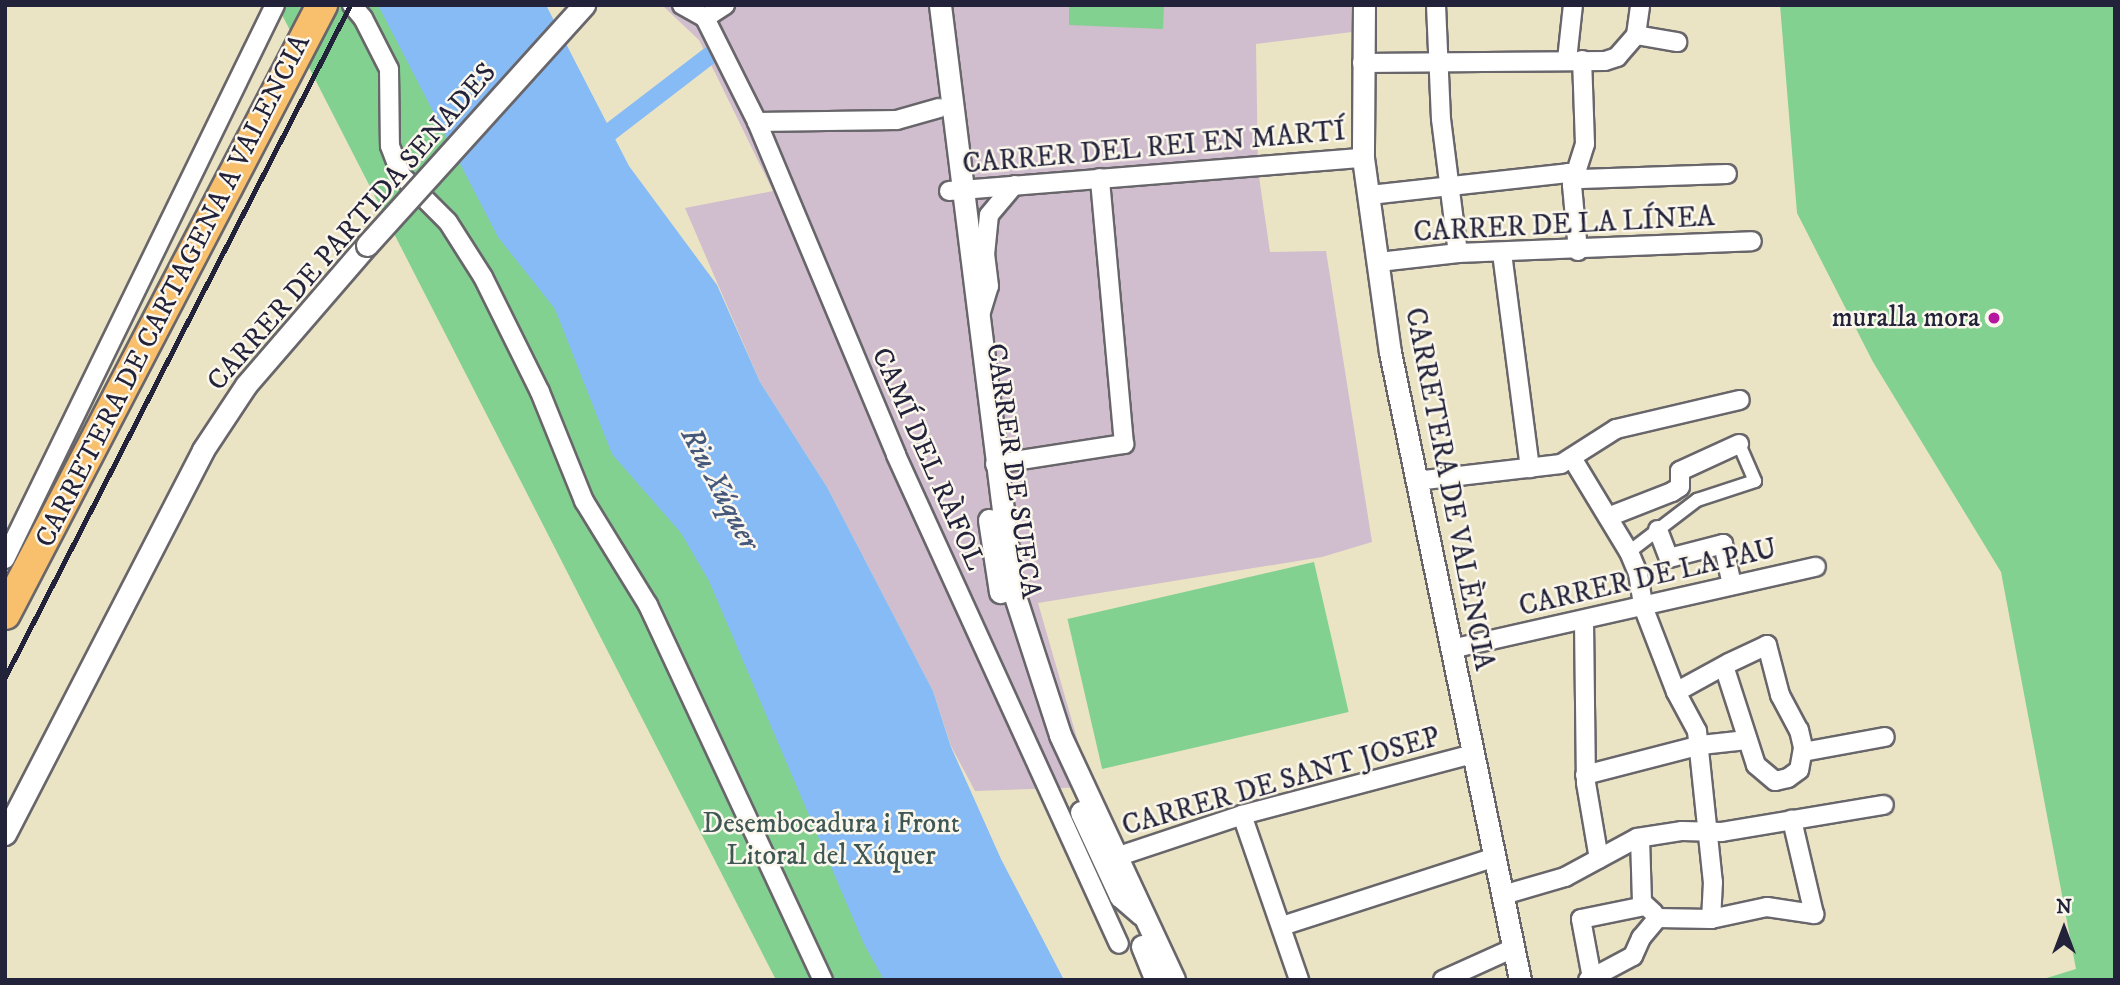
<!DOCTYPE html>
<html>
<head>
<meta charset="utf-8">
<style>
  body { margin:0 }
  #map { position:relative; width:2120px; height:985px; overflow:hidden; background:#ebe4c4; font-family:"IM FELL DW Pica",serif }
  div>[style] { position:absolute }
  .industrial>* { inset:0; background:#d0bdcd }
  .green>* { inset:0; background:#82d190; transform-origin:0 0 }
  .water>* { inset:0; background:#86bbf5 }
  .canal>* { height:18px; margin:-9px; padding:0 9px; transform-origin:9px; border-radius:9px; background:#86bbf5 }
  .roads { filter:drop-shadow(2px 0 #68666b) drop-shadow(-2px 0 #68666b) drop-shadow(0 2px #68666b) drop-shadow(0 -2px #68666b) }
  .pedestrian>* { height:12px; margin:-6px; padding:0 6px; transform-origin:6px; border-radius:6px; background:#fff }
  .minor>* { height:18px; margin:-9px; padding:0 9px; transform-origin:9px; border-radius:9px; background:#fff }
  .tertiary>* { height:21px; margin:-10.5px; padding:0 10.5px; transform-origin:10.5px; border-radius:10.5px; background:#fff }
  .trunk>* { height:30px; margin:-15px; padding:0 15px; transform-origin:15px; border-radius:15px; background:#f8bf6c }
  .rail>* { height:5px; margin:-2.5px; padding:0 2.5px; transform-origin:2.5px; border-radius:2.5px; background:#22223b }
  .bridges { filter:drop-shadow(2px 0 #68666b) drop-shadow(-2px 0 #68666b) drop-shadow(0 2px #68666b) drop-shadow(0 -2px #68666b) }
  .tertiary-bridge>* { height:21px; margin:-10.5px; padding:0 10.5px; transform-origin:10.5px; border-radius:10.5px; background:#fff }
  .dots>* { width:19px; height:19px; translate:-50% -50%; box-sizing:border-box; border:4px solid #fbf7ec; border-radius:50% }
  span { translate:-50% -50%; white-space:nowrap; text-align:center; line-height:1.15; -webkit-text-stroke:5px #fbf7ec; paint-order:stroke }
  .street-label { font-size:28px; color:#22223b }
  .poi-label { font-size:28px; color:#22223b }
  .right { translate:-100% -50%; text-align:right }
  .park-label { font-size:28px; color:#3f5754 }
  .water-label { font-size:30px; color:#45587c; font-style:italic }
  .frame { position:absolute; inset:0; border:7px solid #22223b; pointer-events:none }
  .north { position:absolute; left:2029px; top:894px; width:70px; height:70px; -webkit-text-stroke:5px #fbf7ec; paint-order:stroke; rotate:0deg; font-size:19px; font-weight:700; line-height:28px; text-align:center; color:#22223b }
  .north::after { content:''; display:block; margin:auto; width:24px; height:32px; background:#22223b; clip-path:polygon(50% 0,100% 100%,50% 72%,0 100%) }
</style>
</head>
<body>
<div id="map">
  <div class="industrial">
    <div style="clip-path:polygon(662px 5px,1371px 5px,1368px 30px,1256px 44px,1258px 170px,1270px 252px,1326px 251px,1372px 542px,1322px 557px,1038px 603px,1091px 787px,975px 791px,951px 746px,933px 691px,827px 487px,760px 382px,685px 208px,773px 191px,699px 40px)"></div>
  </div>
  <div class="green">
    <div style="clip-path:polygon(277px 5px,527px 5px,1026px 980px,776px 980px)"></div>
    <div style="clip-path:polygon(1069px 5px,1164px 5px,1163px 29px,1069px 25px)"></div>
    <div style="clip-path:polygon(1780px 5px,2115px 5px,2115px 980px,2040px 980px,2076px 969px,2001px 572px,1873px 362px,1797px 213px)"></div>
    <div style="left:1314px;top:562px;width:154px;height:253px;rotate:77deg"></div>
  </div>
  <div class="water">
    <div style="clip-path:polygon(378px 5px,546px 5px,629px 166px,717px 285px,760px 382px,827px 487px,933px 691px,951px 747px,1001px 859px,1064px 980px,884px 980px,864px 944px,709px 581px,681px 533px,612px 454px,555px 309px,498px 237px)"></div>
  </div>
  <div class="canal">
    <div style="left:593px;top:145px;width:146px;rotate:-37.5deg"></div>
  </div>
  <div class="roads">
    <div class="pedestrian">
      <div style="left:1629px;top:552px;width:86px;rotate:-37.4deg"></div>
      <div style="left:1697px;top:500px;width:61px;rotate:-18.1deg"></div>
      <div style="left:1755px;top:481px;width:40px;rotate:-113.4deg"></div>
    </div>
    <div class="minor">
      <div style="left:352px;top:5px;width:17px;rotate:50deg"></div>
      <div style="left:363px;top:18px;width:57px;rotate:63deg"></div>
      <div style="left:389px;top:69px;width:77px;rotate:89.3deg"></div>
      <div style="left:390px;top:146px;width:31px;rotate:69deg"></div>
      <div style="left:401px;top:175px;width:66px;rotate:45deg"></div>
      <div style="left:448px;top:222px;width:65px;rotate:57.5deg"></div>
      <div style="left:483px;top:277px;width:128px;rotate:63.6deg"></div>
      <div style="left:540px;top:392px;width:118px;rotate:68deg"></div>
      <div style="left:584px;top:501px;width:122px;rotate:58.4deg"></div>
      <div style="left:648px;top:605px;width:414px;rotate:65deg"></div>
      <div style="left:682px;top:5px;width:26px;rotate:29deg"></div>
      <div style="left:1436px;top:5px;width:114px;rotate:87.5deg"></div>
      <div style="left:1441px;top:119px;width:135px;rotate:82.8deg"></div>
      <div style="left:705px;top:18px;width:116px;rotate:63.4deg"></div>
      <div style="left:757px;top:122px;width:361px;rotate:67.3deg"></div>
      <div style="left:896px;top:455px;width:537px;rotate:65.49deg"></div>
      <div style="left:705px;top:18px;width:24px;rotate:-33deg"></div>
      <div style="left:1636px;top:35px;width:30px;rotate:-82deg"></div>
      <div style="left:1567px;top:60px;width:55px;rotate:-83.8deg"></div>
      <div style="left:1362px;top:63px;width:243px;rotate:-0.5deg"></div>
      <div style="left:1605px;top:61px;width:13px;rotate:-18deg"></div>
      <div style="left:1617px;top:57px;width:29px;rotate:-49deg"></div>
      <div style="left:1636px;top:35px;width:42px;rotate:9.7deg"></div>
      <div style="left:757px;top:122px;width:140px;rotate:-0.8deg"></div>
      <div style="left:897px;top:120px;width:44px;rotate:-15.9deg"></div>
      <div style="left:949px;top:191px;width:415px;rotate:-4.6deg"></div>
      <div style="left:1370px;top:195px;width:199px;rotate:-6.3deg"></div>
      <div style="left:1568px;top:173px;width:14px;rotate:25deg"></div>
      <div style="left:1581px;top:179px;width:146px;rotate:-2deg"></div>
      <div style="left:1578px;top:251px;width:66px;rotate:-95.2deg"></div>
      <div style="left:1572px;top:185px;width:43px;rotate:-72.4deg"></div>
      <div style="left:1585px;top:144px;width:84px;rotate:-92deg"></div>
      <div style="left:1502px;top:253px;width:217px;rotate:82.6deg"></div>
      <div style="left:1379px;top:262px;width:80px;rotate:-6.5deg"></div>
      <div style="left:1458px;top:253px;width:294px;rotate:-2.3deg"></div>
      <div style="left:980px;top:315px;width:30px;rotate:-73deg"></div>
      <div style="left:989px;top:286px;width:31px;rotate:-97deg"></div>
      <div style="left:985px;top:255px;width:40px;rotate:-84.3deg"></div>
      <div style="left:989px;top:215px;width:39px;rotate:-50deg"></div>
      <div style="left:1572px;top:458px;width:110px;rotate:58.8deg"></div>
      <div style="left:1629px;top:552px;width:23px;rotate:67deg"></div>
      <div style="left:1638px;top:573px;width:36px;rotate:81deg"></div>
      <div style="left:1644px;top:609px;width:89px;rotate:68.9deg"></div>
      <div style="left:1676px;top:692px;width:44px;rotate:61.7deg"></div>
      <div style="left:1697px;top:731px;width:152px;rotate:84deg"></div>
      <div style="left:1713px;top:882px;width:37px;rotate:93deg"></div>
      <div style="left:995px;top:464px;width:131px;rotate:-8.8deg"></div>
      <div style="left:1124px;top:444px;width:267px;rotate:-95.2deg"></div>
      <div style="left:1416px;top:481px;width:146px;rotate:-6.7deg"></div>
      <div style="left:1561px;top:464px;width:65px;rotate:-32.5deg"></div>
      <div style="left:1616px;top:429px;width:127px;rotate:-13.2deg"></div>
      <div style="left:1608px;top:517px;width:69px;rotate:-21.3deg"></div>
      <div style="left:1672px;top:492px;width:9px;rotate:-32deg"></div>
      <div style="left:1680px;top:487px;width:16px;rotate:-90deg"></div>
      <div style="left:1680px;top:471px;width:65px;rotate:-24.6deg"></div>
      <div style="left:1658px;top:530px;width:30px;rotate:69deg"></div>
      <div style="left:1669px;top:558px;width:56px;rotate:-14.5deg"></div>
      <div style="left:1723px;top:544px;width:42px;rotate:77.6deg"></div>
      <div style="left:5px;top:559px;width:616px;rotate:-64.02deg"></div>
      <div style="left:1584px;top:621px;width:162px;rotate:89.3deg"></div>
      <div style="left:1586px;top:783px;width:77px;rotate:80.3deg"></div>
      <div style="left:1451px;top:649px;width:374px;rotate:-12.7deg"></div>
      <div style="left:1676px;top:692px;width:60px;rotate:-28.7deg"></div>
      <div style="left:1729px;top:663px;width:42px;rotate:-25.3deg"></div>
      <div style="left:1767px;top:645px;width:52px;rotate:75.4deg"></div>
      <div style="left:1780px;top:695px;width:40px;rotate:62deg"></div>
      <div style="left:1799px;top:730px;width:18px;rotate:77deg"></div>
      <div style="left:1803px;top:748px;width:22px;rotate:100deg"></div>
      <div style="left:1799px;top:770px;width:14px;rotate:144deg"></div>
      <div style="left:1788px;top:778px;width:13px;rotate:167deg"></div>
      <div style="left:1775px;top:781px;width:25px;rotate:-140deg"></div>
      <div style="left:1756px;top:765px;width:104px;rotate:-107.9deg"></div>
      <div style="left:1803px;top:752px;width:83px;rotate:-10.4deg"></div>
      <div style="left:1585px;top:775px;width:120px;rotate:-14.5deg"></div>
      <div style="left:1701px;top:745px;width:46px;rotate:-6.2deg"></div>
      <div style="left:1242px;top:815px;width:175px;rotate:70.9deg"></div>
      <div style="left:1640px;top:838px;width:64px;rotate:88.2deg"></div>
      <div style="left:1642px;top:902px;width:16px;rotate:43deg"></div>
      <div style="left:1107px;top:860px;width:142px;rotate:-18.4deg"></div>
      <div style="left:1242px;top:815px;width:239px;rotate:-14.8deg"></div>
      <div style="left:1503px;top:895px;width:65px;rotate:-16.2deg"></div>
      <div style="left:1565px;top:877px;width:82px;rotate:-28.4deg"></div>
      <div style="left:1637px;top:838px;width:46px;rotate:-8.8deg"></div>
      <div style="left:1682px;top:831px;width:40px;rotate:1.4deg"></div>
      <div style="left:1722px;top:832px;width:164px;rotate:-9.5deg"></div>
      <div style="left:1282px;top:926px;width:224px;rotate:-17.9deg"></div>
      <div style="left:1592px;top:978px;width:60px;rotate:-100.6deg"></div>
      <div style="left:1581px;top:919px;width:65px;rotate:-11.5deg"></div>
      <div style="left:1443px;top:980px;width:78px;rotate:-24.3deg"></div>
      <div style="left:1588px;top:980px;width:51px;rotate:-28.1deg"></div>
      <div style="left:1633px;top:956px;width:20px;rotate:-66deg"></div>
      <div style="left:1641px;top:938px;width:26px;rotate:-50deg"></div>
      <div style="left:1658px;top:918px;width:53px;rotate:1.1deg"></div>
      <div style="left:1711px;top:919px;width:57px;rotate:-12.1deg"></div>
      <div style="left:1767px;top:907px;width:48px;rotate:8.5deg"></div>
      <div style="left:1814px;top:914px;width:97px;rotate:-103.2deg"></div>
    </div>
    <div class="tertiary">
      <div style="left:940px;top:5px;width:590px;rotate:82.89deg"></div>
      <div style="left:1013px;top:590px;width:152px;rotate:72deg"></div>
      <div style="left:1060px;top:735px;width:270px;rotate:65deg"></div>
      <div style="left:1364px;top:5px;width:153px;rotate:90.4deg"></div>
      <div style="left:1363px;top:158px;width:196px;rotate:82.1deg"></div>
      <div style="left:1390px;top:352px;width:641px;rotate:78.3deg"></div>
      <div style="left:989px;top:520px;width:73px;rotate:81.3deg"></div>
      <div style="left:1081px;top:812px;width:93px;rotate:65.1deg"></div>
      <div style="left:1120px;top:896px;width:28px;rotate:41deg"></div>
      <div style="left:5px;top:834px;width:432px;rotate:-62.7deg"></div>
      <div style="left:203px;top:450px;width:78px;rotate:-56.5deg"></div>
      <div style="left:246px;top:385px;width:185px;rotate:-49.2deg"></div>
      <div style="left:1142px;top:946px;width:37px;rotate:68deg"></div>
    </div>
    <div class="trunk">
      <div style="left:5px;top:614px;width:687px;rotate:-62.5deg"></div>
    </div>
  </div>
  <div class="rail">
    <div style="left:5px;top:677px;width:755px;rotate:-62.82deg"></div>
  </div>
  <div class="bridges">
    <div class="tertiary-bridge">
      <div style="left:367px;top:245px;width:324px;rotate:-47.9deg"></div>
    </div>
  </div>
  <div class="dots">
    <div style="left:1994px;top:318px;background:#b5179e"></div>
  </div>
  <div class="street-label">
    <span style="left:1154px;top:148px;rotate:-5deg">CARRER DEL REI EN MARTÍ</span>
    <span style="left:1564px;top:225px;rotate:-3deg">CARRER DE LA LÍNEA</span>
    <span style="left:352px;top:227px;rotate:-49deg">CARRER DE PARTIDA SENADES</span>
    <span style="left:173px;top:291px;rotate:-63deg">CARRETERA DE CARTAGENA A VALENCIA</span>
    <span style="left:928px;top:459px;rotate:66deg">CAMÍ DEL RÀFOL</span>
    <span style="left:1013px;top:471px;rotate:82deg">CARRER DE SUECA</span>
    <span style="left:1449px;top:489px;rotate:79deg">CARRETERA DE VALÈNCIA</span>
    <span style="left:1648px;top:578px;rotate:-13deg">CARRER DE LA PAU</span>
    <span style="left:1281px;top:782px;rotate:-16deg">CARRER DE SANT JOSEP</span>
  </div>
  <div class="poi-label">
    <span class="right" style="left:1980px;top:318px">muralla mora</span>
  </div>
  <div class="park-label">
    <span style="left:831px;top:840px">Desembocadura i Front<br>Litoral del Xúquer</span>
  </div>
  <div class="water-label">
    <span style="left:719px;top:489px;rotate:62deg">Riu Xúquer</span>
  </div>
  <div class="frame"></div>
  <div class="north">N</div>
</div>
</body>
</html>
